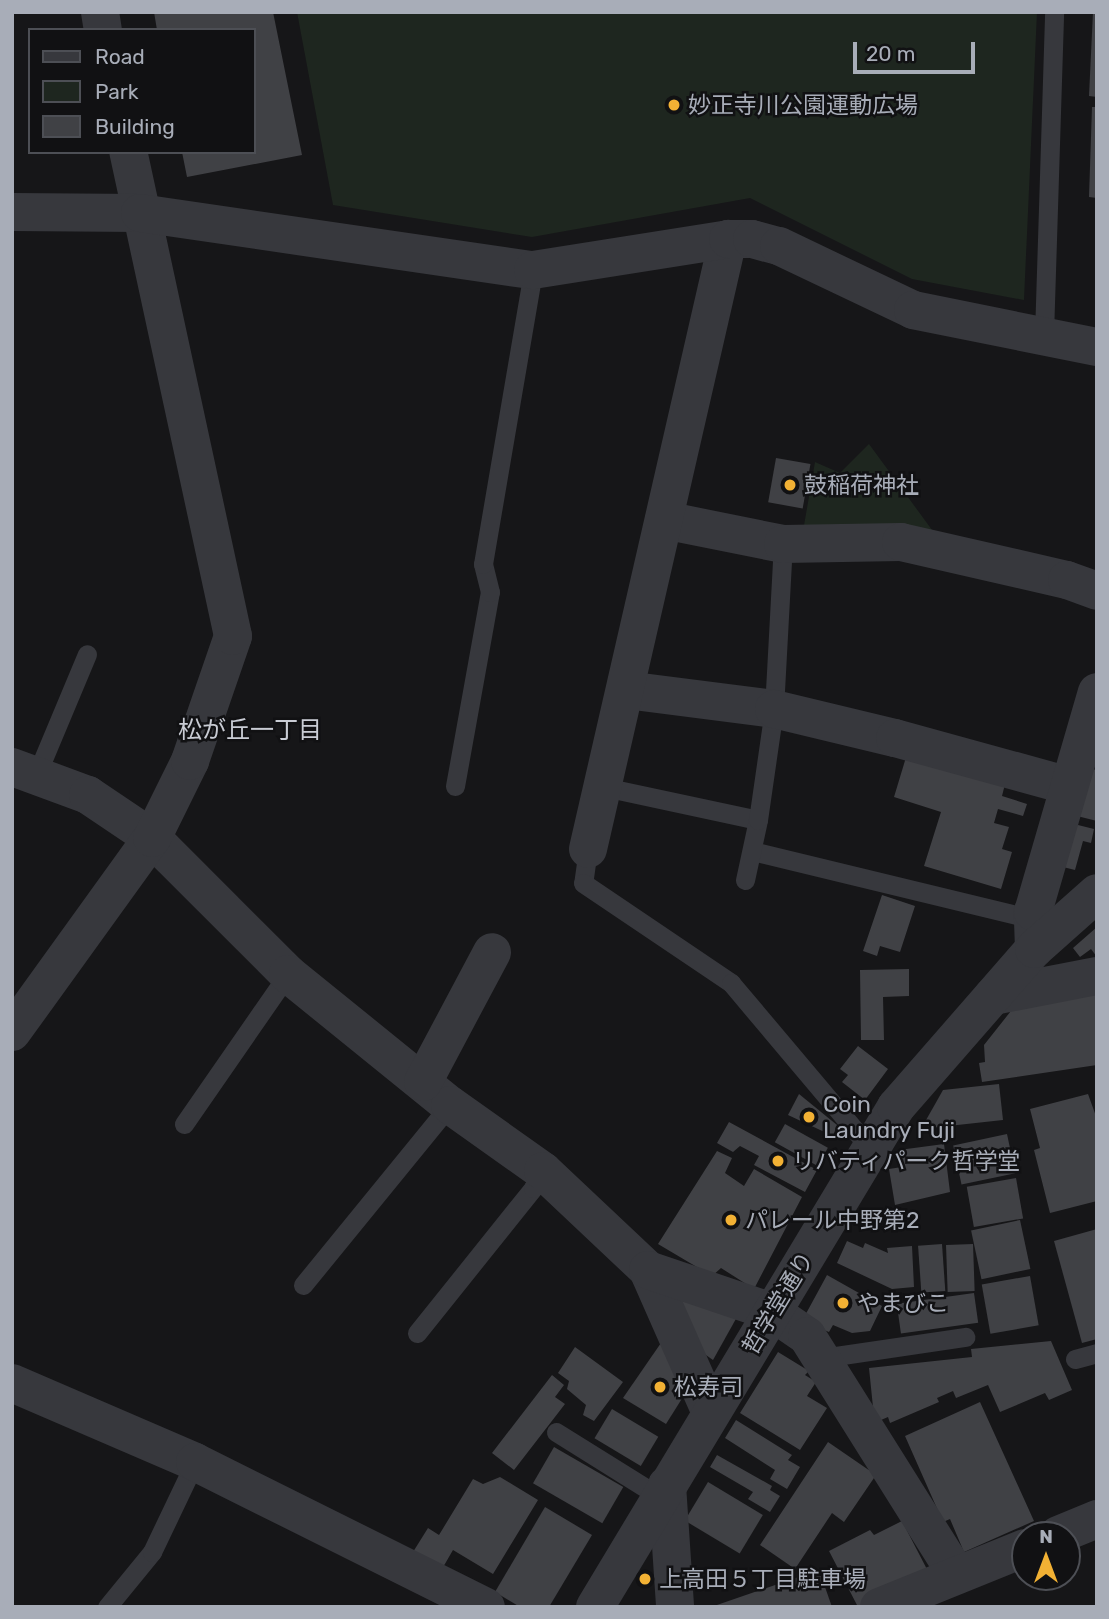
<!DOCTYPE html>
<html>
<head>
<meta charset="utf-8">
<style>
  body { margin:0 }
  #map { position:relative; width:1109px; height:1619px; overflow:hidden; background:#161618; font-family:Rubik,"Noto Sans JP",sans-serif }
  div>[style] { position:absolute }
  .green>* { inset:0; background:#1e261f }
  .building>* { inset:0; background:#404145; transform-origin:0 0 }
  .service>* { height:19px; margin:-9.5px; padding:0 9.5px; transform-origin:9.5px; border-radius:9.5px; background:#37383d }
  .minor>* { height:38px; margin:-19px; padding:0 19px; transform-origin:19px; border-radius:19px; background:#37383d }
  .tertiary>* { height:38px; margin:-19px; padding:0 19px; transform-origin:19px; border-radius:19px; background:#37383d }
  .dots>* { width:19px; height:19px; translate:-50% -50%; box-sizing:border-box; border:4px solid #111113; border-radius:50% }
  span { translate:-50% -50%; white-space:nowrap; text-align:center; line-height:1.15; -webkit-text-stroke:5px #111113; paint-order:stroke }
  .poi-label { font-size:23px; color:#a8adb8 }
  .left { translate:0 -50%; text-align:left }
  .street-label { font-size:23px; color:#a8adb8 }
  .neighbourhood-label { font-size:24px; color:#c9ccd4 }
  .frame { position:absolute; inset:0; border:14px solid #a8adb8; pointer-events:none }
  .legend { position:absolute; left:28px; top:28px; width:228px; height:126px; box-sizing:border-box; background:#111113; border:2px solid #4d4f55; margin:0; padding:9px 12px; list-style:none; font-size:21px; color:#a8adb8 }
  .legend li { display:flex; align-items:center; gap:14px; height:35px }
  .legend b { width:35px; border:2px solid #4d4f55 }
  .north { position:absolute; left:1011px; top:1521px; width:70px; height:70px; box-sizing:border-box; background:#111113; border:2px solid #4d4f55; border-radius:50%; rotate:0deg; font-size:19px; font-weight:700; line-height:28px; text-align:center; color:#a8adb8 }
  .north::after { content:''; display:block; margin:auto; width:24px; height:32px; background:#f2b134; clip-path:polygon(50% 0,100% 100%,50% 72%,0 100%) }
  .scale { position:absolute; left:853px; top:42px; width:122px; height:32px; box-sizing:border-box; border:4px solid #a8adb8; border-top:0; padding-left:9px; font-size:21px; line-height:24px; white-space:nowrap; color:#a8adb8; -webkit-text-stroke:5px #111113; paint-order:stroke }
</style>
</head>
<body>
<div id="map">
  <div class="green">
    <div style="clip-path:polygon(297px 12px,1037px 12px,1024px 300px,912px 279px,750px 198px,532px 237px,333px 205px)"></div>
    <div style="clip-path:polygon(869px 444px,935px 534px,802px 537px,815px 462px,840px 473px)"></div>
  </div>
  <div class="building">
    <div style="clip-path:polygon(154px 12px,273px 12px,302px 155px,187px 177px,182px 152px,254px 152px,254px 30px,157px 30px)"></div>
    <div style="clip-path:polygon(1093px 12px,1097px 12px,1097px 97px,1089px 96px)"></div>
    <div style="clip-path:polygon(1092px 107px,1097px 107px,1097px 198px,1089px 197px)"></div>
    <div style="left:776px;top:458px;width:35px;height:45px;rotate:10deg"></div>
    <div style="clip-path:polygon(907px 754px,1005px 784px,1002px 796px,1027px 804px,1023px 816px,998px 809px,994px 823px,1009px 827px,1002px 849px,1012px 852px,1001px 889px,924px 866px,941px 812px,894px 797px)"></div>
    <div style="clip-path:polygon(1092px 769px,1097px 770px,1097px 821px,1077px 816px)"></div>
    <div style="clip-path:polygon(1070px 823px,1094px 829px,1091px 843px,1083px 841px,1075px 870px,1059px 866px)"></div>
    <div style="clip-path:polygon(882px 895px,915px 906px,900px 952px,880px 946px,877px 956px,863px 951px)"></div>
    <div style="clip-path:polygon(1097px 927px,1097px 957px,1091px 949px,1080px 957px,1073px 948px)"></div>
    <div style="clip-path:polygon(909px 969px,909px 996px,883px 997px,884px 1040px,861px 1040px,860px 970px)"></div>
    <div style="clip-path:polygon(1097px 987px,1097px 1065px,982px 1082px,979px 1063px,985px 1062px,984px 1045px,1022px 997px)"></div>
    <div style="clip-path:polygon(858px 1046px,888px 1069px,865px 1100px,842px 1082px,848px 1075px,840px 1069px)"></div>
    <div style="clip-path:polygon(999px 1084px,1003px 1120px,921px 1129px,943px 1090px)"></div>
    <div style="clip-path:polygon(799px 1094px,837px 1125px,833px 1136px,788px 1115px)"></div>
    <div style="clip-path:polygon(1088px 1094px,1097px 1119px,1097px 1201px,1050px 1213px,1034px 1150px,1040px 1148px,1030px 1109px)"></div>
    <div style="clip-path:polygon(729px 1122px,817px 1170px,805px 1192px,754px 1165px,759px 1156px,740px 1146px,733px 1152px,717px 1143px)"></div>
    <div style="left:785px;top:1124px;width:49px;height:21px;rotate:29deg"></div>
    <div style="left:1007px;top:1134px;width:40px;height:55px;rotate:78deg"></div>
    <div style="clip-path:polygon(944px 1144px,950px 1192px,895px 1205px,889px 1169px,902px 1167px,899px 1150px)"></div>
    <div style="clip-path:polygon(717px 1151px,732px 1158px,725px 1173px,744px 1186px,754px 1169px,802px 1197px,754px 1289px,721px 1268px,712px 1276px,658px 1244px)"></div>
    <div style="left:1016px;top:1178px;width:41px;height:50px;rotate:80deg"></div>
    <div style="left:1020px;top:1220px;width:50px;height:50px;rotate:78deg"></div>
    <div style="clip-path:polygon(1097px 1229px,1097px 1339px,1082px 1343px,1054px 1241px)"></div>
    <div style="clip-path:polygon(847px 1241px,863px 1248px,865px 1243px,888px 1253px,887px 1248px,912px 1246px,914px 1287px,892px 1289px,837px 1263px)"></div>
    <div style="left:942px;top:1244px;width:47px;height:24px;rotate:86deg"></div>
    <div style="left:973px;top:1244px;width:47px;height:27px;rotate:88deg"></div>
    <div style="clip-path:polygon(827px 1275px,882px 1306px,870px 1331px,852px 1333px,833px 1325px,829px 1332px,802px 1321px)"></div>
    <div style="left:1030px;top:1276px;width:50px;height:49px;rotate:80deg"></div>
    <div style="clip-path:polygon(689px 1293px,737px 1317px,713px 1360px,690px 1344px,677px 1306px)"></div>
    <div style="left:974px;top:1293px;width:30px;height:78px;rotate:82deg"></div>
    <div style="clip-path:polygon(663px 1340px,688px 1389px,666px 1424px,623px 1398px)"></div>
    <div style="clip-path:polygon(1051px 1341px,1072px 1390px,1049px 1400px,1045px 1393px,1000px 1412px,988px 1385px,956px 1398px,953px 1391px,937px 1398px,939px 1402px,890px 1423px,888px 1417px,881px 1420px,874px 1417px,869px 1368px,972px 1357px,971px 1349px)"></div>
    <div style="clip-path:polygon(575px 1347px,623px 1382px,594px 1421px,583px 1415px,586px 1405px,567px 1389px,569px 1381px,558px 1373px)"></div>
    <div style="clip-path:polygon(778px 1352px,809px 1371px,805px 1375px,816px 1382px,807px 1396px,827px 1408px,800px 1450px,740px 1413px)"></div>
    <div style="clip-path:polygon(552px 1375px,564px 1385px,555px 1397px,565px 1404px,514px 1470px,492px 1453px)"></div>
    <div style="clip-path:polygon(980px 1402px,1034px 1521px,964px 1552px,950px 1519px,943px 1522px,905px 1436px)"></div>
    <div style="left:612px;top:1409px;width:54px;height:34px;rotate:31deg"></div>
    <div style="clip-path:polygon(736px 1420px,792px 1455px,788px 1460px,800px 1467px,787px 1489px,770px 1479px,775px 1470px,725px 1438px)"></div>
    <div style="clip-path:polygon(828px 1442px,876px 1475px,844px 1522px,832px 1513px,795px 1569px,760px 1545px)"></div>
    <div style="left:554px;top:1447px;width:80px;height:42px;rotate:30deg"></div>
    <div style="clip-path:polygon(717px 1455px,772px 1486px,770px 1490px,780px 1496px,770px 1512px,748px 1499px,753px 1492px,710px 1467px)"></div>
    <div style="clip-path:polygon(500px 1477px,538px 1500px,493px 1574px,453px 1550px,442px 1569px,413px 1552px,428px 1528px,439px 1535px,473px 1479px,483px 1484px)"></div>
    <div style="left:708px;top:1482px;width:64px;height:45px;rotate:31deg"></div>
    <div style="clip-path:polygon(545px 1507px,592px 1535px,549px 1607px,520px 1607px,495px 1592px)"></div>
    <div style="clip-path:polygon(902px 1521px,931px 1577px,897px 1588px,858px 1607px,829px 1551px,870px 1530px,874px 1535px)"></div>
    <div style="clip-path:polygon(819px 1570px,832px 1607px,714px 1607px,714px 1606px)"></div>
  </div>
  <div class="service">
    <div style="left:1044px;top:335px;width:323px;rotate:-88.2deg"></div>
    <div style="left:36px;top:776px;width:132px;rotate:-67.3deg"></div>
    <div style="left:455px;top:786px;width:197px;rotate:-79.8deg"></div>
    <div style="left:490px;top:592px;width:29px;rotate:-104deg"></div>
    <div style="left:483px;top:564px;width:298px;rotate:-80.3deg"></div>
    <div style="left:604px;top:787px;width:157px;rotate:12.1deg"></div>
    <div style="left:588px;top:849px;width:34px;rotate:98deg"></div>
    <div style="left:583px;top:883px;width:179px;rotate:34deg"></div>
    <div style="left:731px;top:983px;width:217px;rotate:49.9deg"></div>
    <div style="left:752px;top:851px;width:289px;rotate:13.6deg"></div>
    <div style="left:745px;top:880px;width:61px;rotate:-77.8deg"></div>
    <div style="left:758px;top:820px;width:112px;rotate:-81.8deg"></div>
    <div style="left:774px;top:709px;width:165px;rotate:-86.9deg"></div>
    <div style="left:184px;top:1124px;width:183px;rotate:-55.3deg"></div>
    <div style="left:303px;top:1285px;width:232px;rotate:-50.8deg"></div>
    <div style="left:417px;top:1333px;width:186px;rotate:-51.3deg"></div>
    <div style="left:533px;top:1188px;width:20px;rotate:-60deg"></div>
    <div style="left:822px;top:1358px;width:145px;rotate:-8.4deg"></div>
    <div style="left:1075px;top:1359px;width:23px;rotate:-15deg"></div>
    <div style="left:556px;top:1432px;width:123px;rotate:32deg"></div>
    <div style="left:107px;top:1607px;width:71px;rotate:-50.7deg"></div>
    <div style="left:152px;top:1552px;width:100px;rotate:-64.5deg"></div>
  </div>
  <div class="minor">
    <div style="left:100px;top:12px;width:18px;rotate:81deg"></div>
    <div style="left:664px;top:520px;width:121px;rotate:11.4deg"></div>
    <div style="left:783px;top:544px;width:118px;rotate:-1deg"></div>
    <div style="left:901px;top:542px;width:170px;rotate:12.9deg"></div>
    <div style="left:1067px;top:580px;width:32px;rotate:20deg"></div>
    <div style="left:626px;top:690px;width:149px;rotate:7.3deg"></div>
    <div style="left:774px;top:709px;width:124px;rotate:13.5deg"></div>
    <div style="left:895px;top:738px;width:180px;rotate:15.4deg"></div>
    <div style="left:12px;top:767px;width:81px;rotate:20.2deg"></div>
    <div style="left:88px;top:795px;width:77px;rotate:33.9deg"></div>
    <div style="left:152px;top:838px;width:192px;rotate:45deg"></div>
    <div style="left:288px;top:974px;width:208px;rotate:39deg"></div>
    <div style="left:450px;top:1105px;width:114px;rotate:35.4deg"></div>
    <div style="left:543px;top:1171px;width:144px;rotate:43.3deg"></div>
    <div style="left:648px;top:1270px;width:156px;rotate:66.2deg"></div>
    <div style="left:588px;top:849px;width:626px;rotate:-77.07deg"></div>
    <div style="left:1034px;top:949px;width:37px;rotate:-92deg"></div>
    <div style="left:1033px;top:912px;width:229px;rotate:-73.8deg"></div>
    <div style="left:993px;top:996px;width:106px;rotate:-10.9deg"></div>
    <div style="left:12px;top:1032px;width:239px;rotate:-54.2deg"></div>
    <div style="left:152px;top:838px;width:86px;rotate:-63.7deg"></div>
    <div style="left:190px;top:761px;width:132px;rotate:-71deg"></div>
    <div style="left:233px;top:636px;width:495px;rotate:-102.2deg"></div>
    <div style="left:423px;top:1082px;width:147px;rotate:-62deg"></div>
    <div style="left:648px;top:1270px;width:131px;rotate:18.7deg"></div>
    <div style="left:772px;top:1312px;width:42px;rotate:34.4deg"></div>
    <div style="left:807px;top:1336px;width:282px;rotate:57.9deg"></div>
    <div style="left:12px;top:1383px;width:199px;rotate:23.3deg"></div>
    <div style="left:195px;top:1462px;width:325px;rotate:26.5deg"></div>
    <div style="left:667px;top:1485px;width:122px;rotate:86.2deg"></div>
    <div style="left:1058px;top:1535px;width:42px;rotate:-22.3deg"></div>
    <div style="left:879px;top:1607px;width:157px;rotate:-22deg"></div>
  </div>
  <div class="tertiary">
    <div style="left:12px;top:212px;width:128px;rotate:0.4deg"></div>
    <div style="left:140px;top:213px;width:397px;rotate:8.3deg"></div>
    <div style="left:533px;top:270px;width:197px;rotate:-9deg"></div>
    <div style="left:728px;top:239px;width:24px"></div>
    <div style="left:752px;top:239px;width:28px;rotate:15deg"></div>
    <div style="left:779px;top:246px;width:148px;rotate:25.5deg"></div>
    <div style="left:913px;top:310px;width:188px;rotate:11.4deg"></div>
    <div style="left:595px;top:1607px;width:584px;rotate:-58.95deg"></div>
    <div style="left:896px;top:1107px;width:210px;rotate:-48.9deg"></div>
    <div style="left:1034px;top:949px;width:84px;rotate:-41.6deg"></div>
  </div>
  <div class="dots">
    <div style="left:674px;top:105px;background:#f2b134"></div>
    <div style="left:790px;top:485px;background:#f2b134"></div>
    <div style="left:809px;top:1117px;background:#f2b134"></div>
    <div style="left:778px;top:1161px;background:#f2b134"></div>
    <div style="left:731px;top:1220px;background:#f2b134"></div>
    <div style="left:843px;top:1303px;background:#f2b134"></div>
    <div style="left:660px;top:1387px;background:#f2b134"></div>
    <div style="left:645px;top:1579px;background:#f2b134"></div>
  </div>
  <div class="poi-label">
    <span class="left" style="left:688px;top:105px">妙正寺川公園運動広場</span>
    <span class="left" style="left:804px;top:485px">鼓稲荷神社</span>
    <span class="left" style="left:823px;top:1117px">Coin<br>Laundry Fuji</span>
    <span class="left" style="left:792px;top:1161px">リバティパーク哲学堂</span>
    <span class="left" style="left:745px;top:1220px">パレール中野第2</span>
    <span class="left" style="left:857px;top:1303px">やまびこ</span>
    <span class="left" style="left:674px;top:1387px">松寿司</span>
    <span class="left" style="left:659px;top:1579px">上高田５丁目駐車場</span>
  </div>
  <div class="street-label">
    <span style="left:778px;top:1303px;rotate:-59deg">哲学堂通り</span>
  </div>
  <div class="neighbourhood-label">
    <span style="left:250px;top:731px">松が丘一丁目</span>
  </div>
  <div class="frame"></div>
  <ul class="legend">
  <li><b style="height:9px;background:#37383d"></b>Road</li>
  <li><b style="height:19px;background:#1e261f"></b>Park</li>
  <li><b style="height:19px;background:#404145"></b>Building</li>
  </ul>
  <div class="north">N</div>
  <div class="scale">20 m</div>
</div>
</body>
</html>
